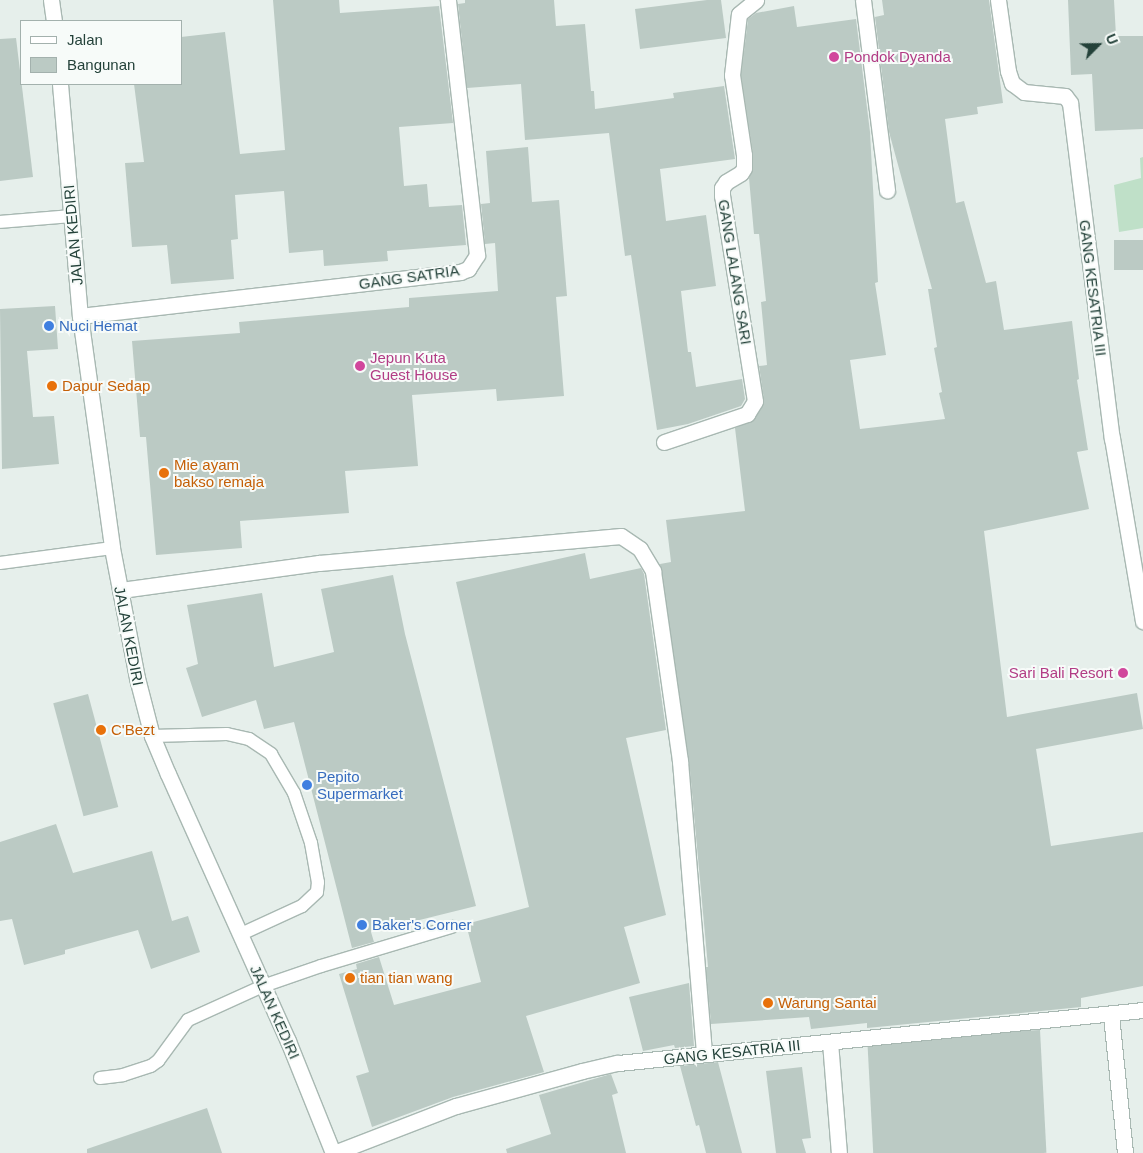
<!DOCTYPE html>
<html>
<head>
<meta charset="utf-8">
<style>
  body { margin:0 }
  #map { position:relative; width:1143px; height:1153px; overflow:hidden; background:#e6efeb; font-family:Arial,sans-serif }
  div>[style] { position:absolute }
  .green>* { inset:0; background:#bfe0c8 }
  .building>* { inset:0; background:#bbcac4; transform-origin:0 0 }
  .roads { filter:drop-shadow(1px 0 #a8b8b2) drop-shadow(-1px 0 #a8b8b2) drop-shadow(0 1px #a8b8b2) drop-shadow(0 -1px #a8b8b2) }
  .service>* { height:12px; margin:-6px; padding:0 6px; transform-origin:6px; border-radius:6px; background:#fff }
  .minor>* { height:15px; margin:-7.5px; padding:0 7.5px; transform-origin:7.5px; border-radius:7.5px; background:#fff }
  .secondary>* { height:15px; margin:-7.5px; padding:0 7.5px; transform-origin:7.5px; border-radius:7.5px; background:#fff }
  .dots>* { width:14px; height:14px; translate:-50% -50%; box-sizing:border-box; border:2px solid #f7fbf9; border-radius:50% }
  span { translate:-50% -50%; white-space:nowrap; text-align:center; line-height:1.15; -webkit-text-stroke:4px #f7fbf9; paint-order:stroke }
  .hotel-label { font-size:15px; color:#b23c85 }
  .left { translate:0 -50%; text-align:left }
  .right { translate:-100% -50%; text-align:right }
  .street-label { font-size:15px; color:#24423a }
  .shop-label { font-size:15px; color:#366cbe }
  .food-label { font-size:15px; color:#c56008 }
  .legend { position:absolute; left:20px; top:20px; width:162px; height:65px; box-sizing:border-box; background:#f7fbf9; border:1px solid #a3b1ad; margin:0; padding:6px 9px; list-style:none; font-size:15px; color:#24423a }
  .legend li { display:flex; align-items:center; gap:10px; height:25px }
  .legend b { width:25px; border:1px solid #a3b1ad }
  .north { position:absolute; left:1073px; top:20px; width:50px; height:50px; -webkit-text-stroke:4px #f7fbf9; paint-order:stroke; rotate:67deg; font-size:14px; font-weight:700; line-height:20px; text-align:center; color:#24423a }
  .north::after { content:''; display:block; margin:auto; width:18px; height:22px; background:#24423a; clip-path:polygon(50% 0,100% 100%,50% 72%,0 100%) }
</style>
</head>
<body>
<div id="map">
  <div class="green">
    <div style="clip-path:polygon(1143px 157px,1143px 228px,1119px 232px,1114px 185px,1141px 178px,1140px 158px)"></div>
  </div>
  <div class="building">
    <div style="clip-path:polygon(273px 0,339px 0,340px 13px,439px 6px,453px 123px,399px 127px,404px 186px,427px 184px,429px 207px,462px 205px,466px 245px,387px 251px,388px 261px,324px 266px,323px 250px,289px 253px,284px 191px,235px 195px,238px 239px,231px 240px,234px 279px,171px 284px,167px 245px,132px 247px,125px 163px,144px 162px,134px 84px,181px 84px,181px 37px,225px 32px,240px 154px,285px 150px)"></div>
    <div style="clip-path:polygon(465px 0,554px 0,556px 26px,585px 24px,591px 91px,594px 91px,595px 109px,674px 98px,673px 93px,724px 86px,735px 159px,660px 169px,666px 221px,706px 215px,716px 286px,681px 291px,688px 352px,691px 352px,696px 387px,742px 379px,745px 399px,741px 406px,688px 424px,657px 430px,631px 255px,625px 256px,609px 133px,525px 140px,521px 84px,467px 88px,458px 4px,465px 3px)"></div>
    <div style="clip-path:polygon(707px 0,721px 0,726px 38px,640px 49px,635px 9px)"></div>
    <div style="clip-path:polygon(882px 0,989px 0,1003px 103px,977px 107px,978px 114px,945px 119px,956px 203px,964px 201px,986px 283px,996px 281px,1004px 330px,1072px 321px,1079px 379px,1077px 380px,1088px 450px,1077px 452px,1089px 509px,984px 531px,1007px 717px,1137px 693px,1143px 729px,1036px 749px,1051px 846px,1143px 832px,1143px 986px,1081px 998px,1081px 1007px,867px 1028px,867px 1023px,811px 1029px,809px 1017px,711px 1024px,706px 967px,708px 967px,689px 760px,660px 564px,671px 562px,666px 520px,745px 511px,735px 428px,755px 419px,764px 400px,759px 366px,767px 365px,761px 302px,766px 301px,759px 234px,754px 234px,749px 178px,753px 168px,753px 154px,741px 75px,748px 19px,756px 13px,794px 6px,797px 27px,856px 19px,870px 132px,878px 282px,875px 283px,886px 355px,850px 360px,860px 429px,945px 419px,939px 393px,942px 392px,934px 348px,937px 347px,928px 289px,932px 289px,889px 132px,875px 17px,884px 15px)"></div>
    <div style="clip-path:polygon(1068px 0,1114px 0,1116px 36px,1143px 36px,1143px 129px,1095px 131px,1092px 74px,1071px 75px)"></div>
    <div style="clip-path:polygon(16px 38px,33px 177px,0 181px,0 39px)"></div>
    <div style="clip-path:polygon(528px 147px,532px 202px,559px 200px,567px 296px,556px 297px,564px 396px,497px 401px,496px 389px,412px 395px,418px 466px,345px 471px,349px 513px,240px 521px,242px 548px,156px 555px,146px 437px,140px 437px,132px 341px,240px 333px,239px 322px,409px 307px,409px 298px,498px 291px,495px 243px,485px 244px,481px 204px,490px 203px,486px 151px)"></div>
    <div style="left:1143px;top:240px;width:30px;height:29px;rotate:90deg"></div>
    <div style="clip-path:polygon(55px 306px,58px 349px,27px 351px,33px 417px,54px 416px,59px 464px,2px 469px,0 309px)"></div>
    <div style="clip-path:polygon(585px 553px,590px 579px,641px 568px,644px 574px,666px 730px,626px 738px,666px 915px,624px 927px,640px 983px,526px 1016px,544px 1072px,453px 1097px,372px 1127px,356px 1076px,369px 1072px,339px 974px,357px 969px,356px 964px,379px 957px,394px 1005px,481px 982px,466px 924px,529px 907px,456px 582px)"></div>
    <div style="clip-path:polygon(393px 575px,405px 634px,476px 906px,371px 932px,374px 942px,352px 948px,294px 722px,264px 729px,256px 700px,202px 717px,186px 668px,198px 664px,187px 605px,262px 593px,274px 667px,334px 652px,321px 589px)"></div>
    <div style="left:88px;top:694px;width:117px;height:36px;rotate:75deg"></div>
    <div style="clip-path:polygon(56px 824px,73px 873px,152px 851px,172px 921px,188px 916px,200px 952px,151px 969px,138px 930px,65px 950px,65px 954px,24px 965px,12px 919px,0 921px,0 842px)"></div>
    <div style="clip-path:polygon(689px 983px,694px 1046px,675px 1048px,674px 1045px,643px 1051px,629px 997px)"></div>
    <div style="left:1040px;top:1030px;width:123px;height:173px;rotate:87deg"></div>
    <div style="clip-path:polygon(718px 1062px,742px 1153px,706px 1153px,699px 1125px,696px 1126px,680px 1066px)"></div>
    <div style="clip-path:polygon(802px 1067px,811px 1138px,802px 1139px,806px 1153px,776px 1153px,766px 1071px)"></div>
    <div style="clip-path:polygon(611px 1074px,618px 1093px,612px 1095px,626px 1153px,507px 1153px,506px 1149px,551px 1134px,539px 1095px)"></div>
    <div style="clip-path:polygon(207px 1108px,222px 1153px,87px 1153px,87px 1149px)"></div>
  </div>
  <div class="roads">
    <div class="service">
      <div style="left:0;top:222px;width:72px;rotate:-4.8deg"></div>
      <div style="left:0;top:563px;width:113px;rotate:-7.6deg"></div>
      <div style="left:152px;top:736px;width:75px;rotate:-1.5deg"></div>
      <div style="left:227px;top:734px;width:23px;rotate:13deg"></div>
      <div style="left:249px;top:739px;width:27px;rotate:34deg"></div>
      <div style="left:271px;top:754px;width:45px;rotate:59.5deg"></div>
      <div style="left:294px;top:793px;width:53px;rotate:71.2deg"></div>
      <div style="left:311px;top:843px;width:40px;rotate:80deg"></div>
      <div style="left:318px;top:882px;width:10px;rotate:96deg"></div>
      <div style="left:317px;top:892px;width:21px;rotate:137deg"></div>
      <div style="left:302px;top:906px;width:67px;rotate:155.3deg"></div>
      <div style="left:100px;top:1078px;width:23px;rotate:-7deg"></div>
      <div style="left:123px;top:1075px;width:29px;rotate:-18deg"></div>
      <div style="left:151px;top:1066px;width:9px;rotate:-36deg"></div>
      <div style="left:158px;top:1061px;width:51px;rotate:-53.8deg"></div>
      <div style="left:188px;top:1020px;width:82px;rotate:-24.4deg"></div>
      <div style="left:263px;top:986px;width:61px;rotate:-19deg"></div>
      <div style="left:321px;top:966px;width:136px;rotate:-16.7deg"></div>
    </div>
    <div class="minor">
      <div style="left:863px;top:0;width:192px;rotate:82.8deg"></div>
      <div style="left:998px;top:0;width:72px;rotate:82deg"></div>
      <div style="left:1008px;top:71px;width:13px;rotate:72deg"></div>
      <div style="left:1012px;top:83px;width:15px;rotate:37deg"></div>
      <div style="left:1024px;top:92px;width:41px;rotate:5.6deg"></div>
      <div style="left:1065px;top:96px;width:9px;rotate:54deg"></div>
      <div style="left:1070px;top:103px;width:338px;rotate:82.9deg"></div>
      <div style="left:1112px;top:438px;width:186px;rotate:80.4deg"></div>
      <div style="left:80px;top:316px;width:383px;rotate:-6.6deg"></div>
      <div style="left:460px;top:272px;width:9px;rotate:-21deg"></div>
      <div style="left:468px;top:269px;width:17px;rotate:-57deg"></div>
      <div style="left:477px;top:255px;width:257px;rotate:-96.5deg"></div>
      <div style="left:664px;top:442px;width:88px;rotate:-18.6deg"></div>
      <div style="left:747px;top:414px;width:15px;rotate:-58deg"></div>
      <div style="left:755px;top:401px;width:208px;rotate:-99.1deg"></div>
      <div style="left:722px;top:196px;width:8px;rotate:-90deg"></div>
      <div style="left:722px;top:188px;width:7px;rotate:-56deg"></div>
      <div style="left:726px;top:182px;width:17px;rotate:-31deg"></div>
      <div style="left:741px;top:173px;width:6px;rotate:-59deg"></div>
      <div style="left:744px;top:168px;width:13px;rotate:-90deg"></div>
      <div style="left:744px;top:155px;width:81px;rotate:-98.5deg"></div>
      <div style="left:732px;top:75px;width:61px;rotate:-83.5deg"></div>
      <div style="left:739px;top:14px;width:22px;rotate:-39deg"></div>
      <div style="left:121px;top:590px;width:200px;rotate:-7.8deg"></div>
      <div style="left:319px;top:563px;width:303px;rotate:-5.1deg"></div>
      <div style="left:621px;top:536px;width:23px;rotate:34deg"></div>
      <div style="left:640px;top:549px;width:26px;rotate:59deg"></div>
      <div style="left:653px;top:571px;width:192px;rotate:81.9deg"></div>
      <div style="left:680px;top:761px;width:294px;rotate:85.3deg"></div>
      <div style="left:1111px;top:1015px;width:139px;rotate:84.2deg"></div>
      <div style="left:830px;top:1042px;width:111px;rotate:85.4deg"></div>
      <div style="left:334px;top:1153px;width:131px;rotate:-21.1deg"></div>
      <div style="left:456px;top:1106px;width:131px;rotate:-15.5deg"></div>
      <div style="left:582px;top:1071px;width:37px;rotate:-13deg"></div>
      <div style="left:618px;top:1063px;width:528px;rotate:-5.76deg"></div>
    </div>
    <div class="secondary">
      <div style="left:51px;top:0;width:21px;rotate:82deg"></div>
      <div style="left:60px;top:84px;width:233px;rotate:85.1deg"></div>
      <div style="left:80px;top:316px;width:234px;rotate:82.1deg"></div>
      <div style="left:112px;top:548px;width:132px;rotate:79.1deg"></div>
      <div style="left:137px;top:678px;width:60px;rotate:75.5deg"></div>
      <div style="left:152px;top:736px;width:41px;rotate:67.2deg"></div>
      <div style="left:168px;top:774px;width:293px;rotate:65.8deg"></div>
      <div style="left:288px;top:1041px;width:121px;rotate:68.1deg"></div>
    </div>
  </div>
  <div class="dots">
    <div style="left:834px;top:57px;background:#d1479c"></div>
    <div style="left:49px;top:326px;background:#3f7fe0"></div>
    <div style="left:360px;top:366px;background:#d1479c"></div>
    <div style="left:52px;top:386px;background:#e8710a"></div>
    <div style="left:164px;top:473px;background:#e8710a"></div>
    <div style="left:1123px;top:673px;background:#d1479c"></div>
    <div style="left:101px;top:730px;background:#e8710a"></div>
    <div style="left:307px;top:785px;background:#3f7fe0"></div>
    <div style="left:362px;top:925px;background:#3f7fe0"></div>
    <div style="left:350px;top:978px;background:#e8710a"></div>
    <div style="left:768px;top:1003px;background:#e8710a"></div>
  </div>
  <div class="hotel-label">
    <span class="left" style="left:844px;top:57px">Pondok Dyanda</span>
    <span class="left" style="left:370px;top:366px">Jepun Kuta<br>Guest House</span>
    <span class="right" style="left:1113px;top:673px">Sari Bali Resort</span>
  </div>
  <div class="street-label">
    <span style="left:73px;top:235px;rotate:-95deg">JALAN KEDIRI</span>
    <span style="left:735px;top:272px;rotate:81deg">GANG LALANG SARI</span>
    <span style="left:409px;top:277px;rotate:-8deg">GANG SATRIA</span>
    <span style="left:1093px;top:288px;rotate:83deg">GANG KESATRIA III</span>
    <span style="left:129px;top:636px;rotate:79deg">JALAN KEDIRI</span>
    <span style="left:275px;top:1012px;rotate:66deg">JALAN KEDIRI</span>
    <span style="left:732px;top:1052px;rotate:-6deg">GANG KESATRIA III</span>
  </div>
  <div class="shop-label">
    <span class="left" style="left:59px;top:326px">Nuci Hemat</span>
    <span class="left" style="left:317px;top:785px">Pepito<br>Supermarket</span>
    <span class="left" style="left:372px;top:925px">Baker's Corner</span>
  </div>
  <div class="food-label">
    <span class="left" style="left:62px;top:386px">Dapur Sedap</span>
    <span class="left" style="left:174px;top:473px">Mie ayam<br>bakso remaja</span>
    <span class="left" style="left:111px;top:730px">C'Bezt</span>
    <span class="left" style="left:360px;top:978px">tian tian wang</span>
    <span class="left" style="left:778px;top:1003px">Warung Santai</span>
  </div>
  <ul class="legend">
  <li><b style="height:6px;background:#fff"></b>Jalan</li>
  <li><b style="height:14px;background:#bbcac4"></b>Bangunan</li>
  </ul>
  <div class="north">U</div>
</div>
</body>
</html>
